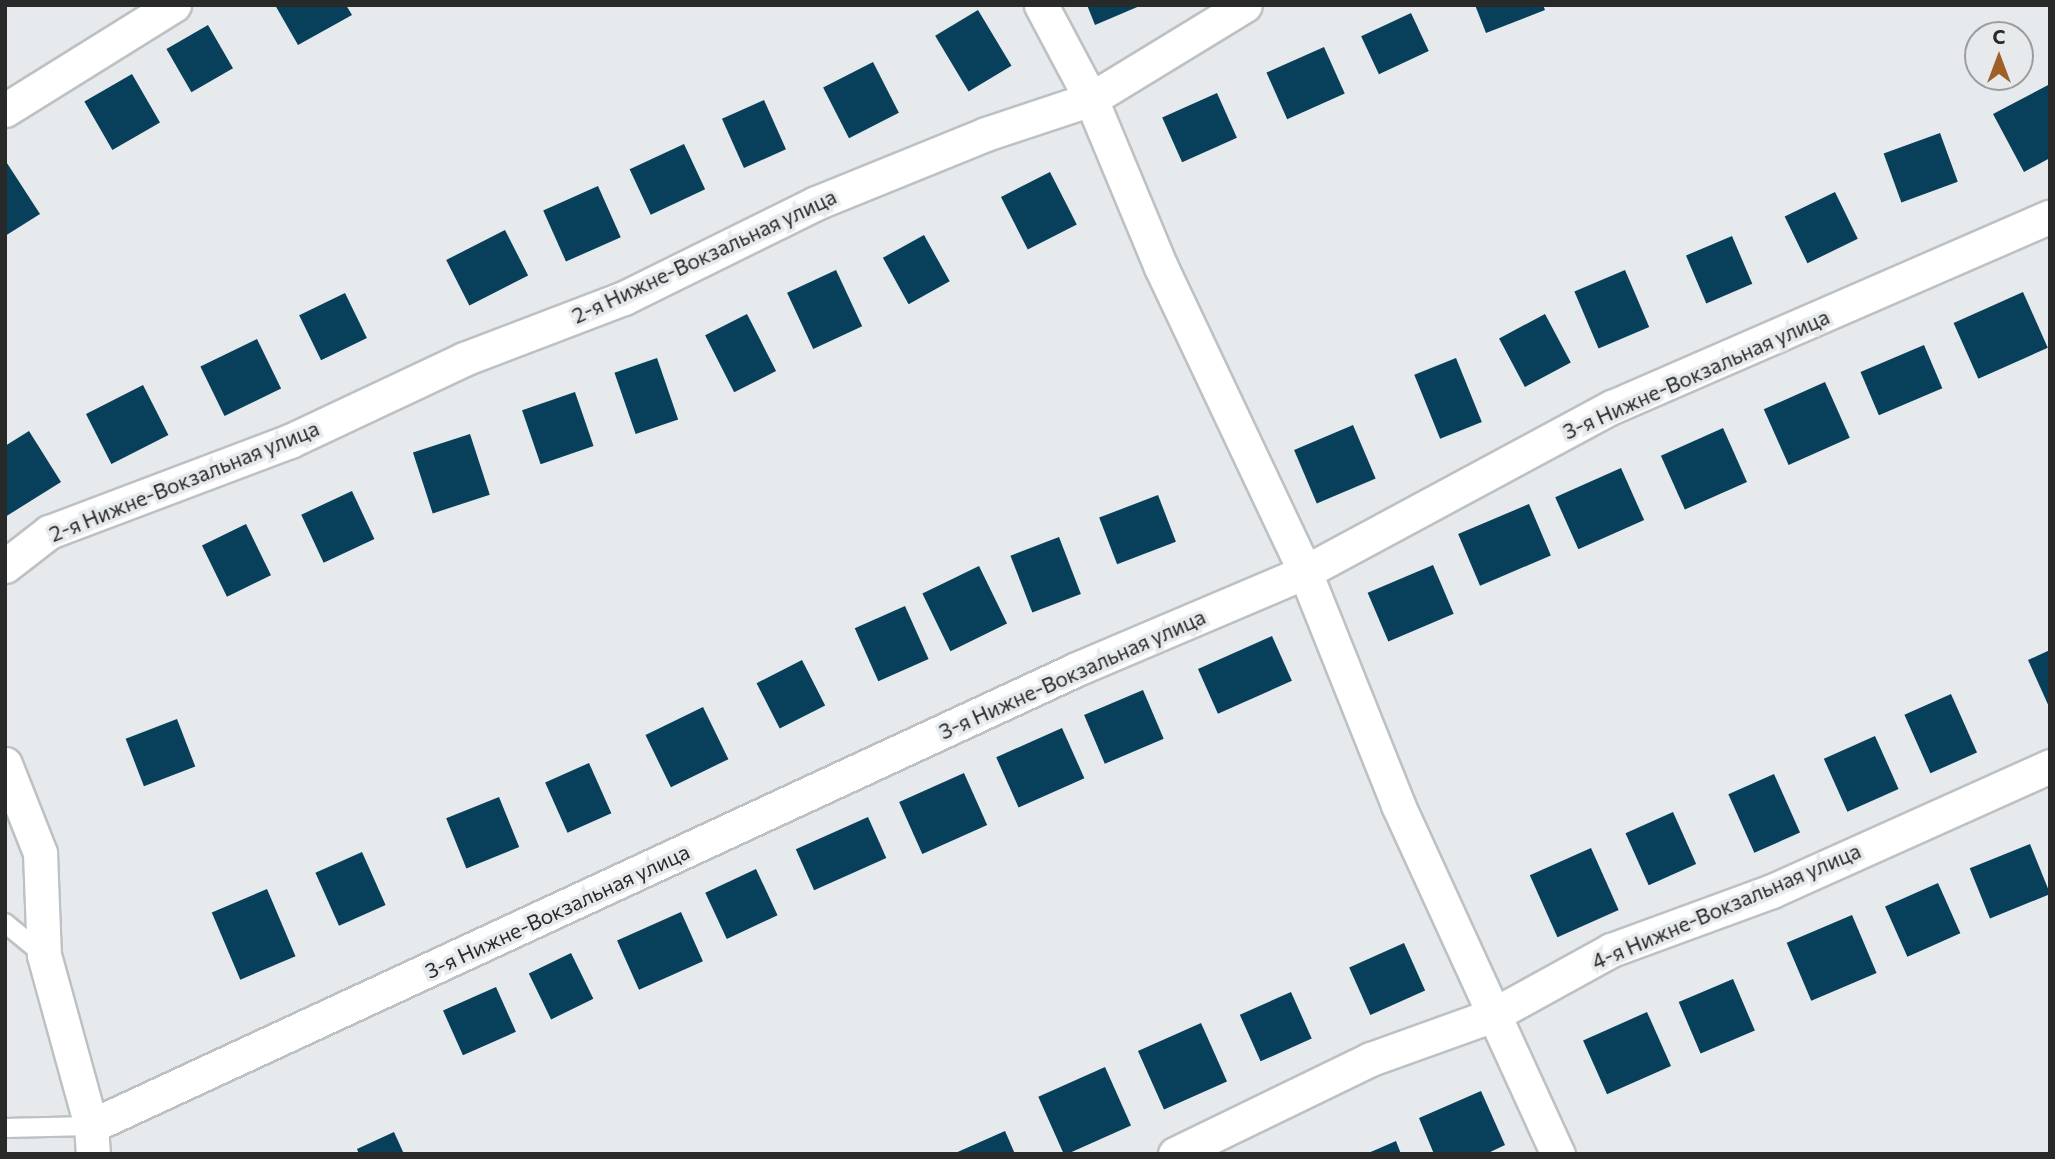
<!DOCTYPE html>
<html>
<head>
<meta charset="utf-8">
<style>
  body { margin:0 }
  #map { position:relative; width:2055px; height:1159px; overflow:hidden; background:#e7eaec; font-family:Commissioner,sans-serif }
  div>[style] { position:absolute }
  .building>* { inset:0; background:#08405c; transform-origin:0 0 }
  .roads { filter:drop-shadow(2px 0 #bec1c3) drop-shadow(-2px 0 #bec1c3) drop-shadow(0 2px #bec1c3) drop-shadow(0 -2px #bec1c3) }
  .service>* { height:18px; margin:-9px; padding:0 9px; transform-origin:9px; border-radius:9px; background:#fff }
  .minor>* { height:33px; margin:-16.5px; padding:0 16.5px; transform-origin:16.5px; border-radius:16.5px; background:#fff }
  span { translate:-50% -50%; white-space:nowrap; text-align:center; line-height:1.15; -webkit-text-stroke:7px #e7eaec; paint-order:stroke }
  .street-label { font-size:21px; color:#282929 }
  .frame { position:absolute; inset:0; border:7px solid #282929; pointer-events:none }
  .north { position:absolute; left:1964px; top:21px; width:70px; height:70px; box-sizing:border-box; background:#e7eaec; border:2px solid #9b9d9e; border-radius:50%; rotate:0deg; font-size:19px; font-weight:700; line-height:28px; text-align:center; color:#282929 }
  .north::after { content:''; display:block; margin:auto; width:24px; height:32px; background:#a05f29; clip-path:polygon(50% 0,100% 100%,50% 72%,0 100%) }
</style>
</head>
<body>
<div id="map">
  <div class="building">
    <div style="clip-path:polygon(275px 5px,346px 5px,352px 15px,298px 45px)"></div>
    <div style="clip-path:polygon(1087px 5px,1142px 5px,1095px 25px)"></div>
    <div style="clip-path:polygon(1475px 5px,1543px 5px,1545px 10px,1486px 33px)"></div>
    <div style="left:978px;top:10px;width:65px;height:50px;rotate:59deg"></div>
    <div style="left:1411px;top:13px;width:42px;height:55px;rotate:65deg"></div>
    <div style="left:208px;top:25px;width:50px;height:48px;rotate:60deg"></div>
    <div style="left:1324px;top:47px;width:51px;height:63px;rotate:66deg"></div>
    <div style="left:873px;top:62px;width:57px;height:56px;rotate:63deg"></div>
    <div style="left:132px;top:74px;width:56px;height:55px;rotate:60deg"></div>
    <div style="clip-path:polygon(2050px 84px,2050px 158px,2024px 172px,1993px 114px)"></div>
    <div style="left:1217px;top:93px;width:49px;height:60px;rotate:66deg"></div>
    <div style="left:764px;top:100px;width:54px;height:46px;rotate:66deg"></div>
    <div style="left:1940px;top:133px;width:52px;height:60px;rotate:70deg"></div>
    <div style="left:684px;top:144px;width:50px;height:60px;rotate:65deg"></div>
    <div style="clip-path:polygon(5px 160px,40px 214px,5px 236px)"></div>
    <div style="left:1050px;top:172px;width:59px;height:55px;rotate:63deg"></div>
    <div style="left:598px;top:186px;width:56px;height:60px;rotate:66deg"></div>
    <div style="left:1835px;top:192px;width:52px;height:56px;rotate:64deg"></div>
    <div style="left:505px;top:230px;width:51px;height:66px;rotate:63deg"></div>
    <div style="left:924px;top:235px;width:53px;height:47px;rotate:61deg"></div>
    <div style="left:1732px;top:236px;width:52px;height:50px;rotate:67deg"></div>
    <div style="left:836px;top:270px;width:62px;height:54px;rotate:65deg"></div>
    <div style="left:1625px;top:270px;width:62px;height:55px;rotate:67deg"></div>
    <div style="left:2023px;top:292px;width:61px;height:76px;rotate:66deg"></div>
    <div style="left:345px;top:293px;width:50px;height:51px;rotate:64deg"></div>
    <div style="left:747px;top:314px;width:64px;height:47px;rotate:63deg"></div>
    <div style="left:1545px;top:314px;width:55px;height:52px;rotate:62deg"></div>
    <div style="left:257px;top:339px;width:55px;height:63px;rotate:64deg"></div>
    <div style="left:1924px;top:345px;width:47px;height:69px;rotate:67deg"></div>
    <div style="left:657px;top:358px;width:65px;height:45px;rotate:71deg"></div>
    <div style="left:1456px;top:358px;width:69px;height:45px;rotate:68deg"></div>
    <div style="left:1825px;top:382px;width:61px;height:67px;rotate:66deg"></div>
    <div style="left:143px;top:385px;width:56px;height:64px;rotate:63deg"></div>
    <div style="left:575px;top:392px;width:57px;height:56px;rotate:71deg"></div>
    <div style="left:1353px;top:425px;width:58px;height:64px;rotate:67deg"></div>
    <div style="left:1723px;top:428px;width:59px;height:68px;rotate:66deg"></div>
    <div style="clip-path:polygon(29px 431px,61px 482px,5px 517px,5px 446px)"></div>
    <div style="left:470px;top:434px;width:64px;height:60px;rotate:72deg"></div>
    <div style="left:1621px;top:468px;width:57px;height:72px;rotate:66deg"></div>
    <div style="left:352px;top:491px;width:53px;height:56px;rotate:65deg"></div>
    <div style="left:1158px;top:495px;width:50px;height:63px;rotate:69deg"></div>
    <div style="left:1529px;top:504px;width:56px;height:77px;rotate:67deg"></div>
    <div style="left:246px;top:524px;width:57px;height:49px;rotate:64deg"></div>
    <div style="left:1059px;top:537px;width:61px;height:52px;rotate:69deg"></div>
    <div style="left:1433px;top:565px;width:53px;height:71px;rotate:67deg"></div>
    <div style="left:979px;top:566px;width:64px;height:63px;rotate:64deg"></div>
    <div style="left:905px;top:606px;width:58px;height:55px;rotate:66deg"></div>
    <div style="left:1272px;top:636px;width:49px;height:81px;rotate:66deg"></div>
    <div style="clip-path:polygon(2050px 650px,2050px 709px,2028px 660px)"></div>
    <div style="left:802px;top:660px;width:51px;height:51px;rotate:63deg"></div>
    <div style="left:1143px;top:690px;width:53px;height:64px;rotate:67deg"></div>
    <div style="left:1951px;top:694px;width:64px;height:51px;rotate:66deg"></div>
    <div style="left:703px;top:707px;width:58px;height:64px;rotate:64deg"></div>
    <div style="left:177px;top:719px;width:51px;height:55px;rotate:69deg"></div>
    <div style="left:1062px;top:728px;width:55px;height:72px;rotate:66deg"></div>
    <div style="left:1875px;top:736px;width:58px;height:56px;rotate:66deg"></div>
    <div style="left:589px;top:763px;width:55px;height:48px;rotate:66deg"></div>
    <div style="left:964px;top:773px;width:57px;height:71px;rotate:66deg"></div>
    <div style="left:1774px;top:774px;width:64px;height:50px;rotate:66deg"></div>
    <div style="left:499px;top:797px;width:54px;height:57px;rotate:68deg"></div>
    <div style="left:1673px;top:812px;width:57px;height:52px;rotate:66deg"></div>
    <div style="left:868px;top:817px;width:45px;height:79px;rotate:66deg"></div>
    <div style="left:2030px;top:844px;width:54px;height:65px;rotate:68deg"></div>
    <div style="left:1591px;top:848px;width:68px;height:67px;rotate:66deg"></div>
    <div style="left:362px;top:852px;width:58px;height:51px;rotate:66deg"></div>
    <div style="left:756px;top:869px;width:51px;height:56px;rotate:65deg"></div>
    <div style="left:1938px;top:883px;width:55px;height:58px;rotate:66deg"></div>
    <div style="left:267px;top:889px;width:73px;height:60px;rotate:67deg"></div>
    <div style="left:681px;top:912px;width:54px;height:70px;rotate:66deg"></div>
    <div style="left:1852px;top:915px;width:63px;height:71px;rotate:67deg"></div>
    <div style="left:1404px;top:943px;width:52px;height:60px;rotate:66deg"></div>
    <div style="left:571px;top:953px;width:51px;height:47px;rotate:64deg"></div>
    <div style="left:1733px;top:979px;width:56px;height:59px;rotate:67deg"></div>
    <div style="left:496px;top:987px;width:49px;height:58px;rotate:66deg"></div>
    <div style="left:1291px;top:992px;width:51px;height:56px;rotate:66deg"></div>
    <div style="left:1647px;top:1012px;width:59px;height:70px;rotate:66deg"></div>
    <div style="left:1201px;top:1023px;width:64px;height:69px;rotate:66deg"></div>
    <div style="left:1105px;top:1067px;width:64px;height:73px;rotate:66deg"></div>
    <div style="clip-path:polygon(1481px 1091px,1505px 1145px,1486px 1154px,1434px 1154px,1419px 1118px)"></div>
    <div style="clip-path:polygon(1005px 1131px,1015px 1154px,953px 1154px)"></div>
    <div style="clip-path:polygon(394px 1132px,404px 1154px,359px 1154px,357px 1149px)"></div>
    <div style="clip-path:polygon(1396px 1141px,1401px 1154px,1366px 1154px)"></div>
  </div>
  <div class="roads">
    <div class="service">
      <div style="left:5px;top:923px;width:50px;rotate:39.4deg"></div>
      <div style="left:5px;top:1128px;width:86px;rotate:-1.3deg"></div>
    </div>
    <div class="minor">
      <div style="left:1041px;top:5px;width:106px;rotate:62deg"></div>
      <div style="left:1091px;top:99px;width:182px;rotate:67.4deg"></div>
      <div style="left:1161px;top:267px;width:337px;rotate:64.7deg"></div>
      <div style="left:1305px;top:572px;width:251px;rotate:68.2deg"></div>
      <div style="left:1398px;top:805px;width:384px;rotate:65.4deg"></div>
      <div style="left:5px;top:110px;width:199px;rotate:-31.9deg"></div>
      <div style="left:5px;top:566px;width:56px;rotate:-37.7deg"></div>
      <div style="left:49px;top:532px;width:258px;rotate:-20.7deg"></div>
      <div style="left:290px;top:441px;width:192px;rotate:-25.2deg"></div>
      <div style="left:464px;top:359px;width:171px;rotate:-20.9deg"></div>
      <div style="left:624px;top:298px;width:214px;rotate:-26.3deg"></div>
      <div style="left:816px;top:203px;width:183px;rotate:-22.1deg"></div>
      <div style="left:986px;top:134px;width:111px;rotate:-18.4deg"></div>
      <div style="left:1091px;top:99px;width:180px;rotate:-31.4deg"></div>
      <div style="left:5px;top:764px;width:96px;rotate:68.5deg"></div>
      <div style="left:40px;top:853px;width:102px;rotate:87.8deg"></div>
      <div style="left:44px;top:955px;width:177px;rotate:74.6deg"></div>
      <div style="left:91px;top:1126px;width:28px;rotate:86deg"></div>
      <div style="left:91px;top:1126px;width:1089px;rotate:-24.87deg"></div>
      <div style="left:1079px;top:668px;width:246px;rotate:-23deg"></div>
      <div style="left:1305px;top:572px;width:349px;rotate:-28.3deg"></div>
      <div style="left:1612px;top:407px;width:477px;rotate:-23.5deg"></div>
      <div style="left:1175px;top:1154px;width:218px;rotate:-25.9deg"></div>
      <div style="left:1371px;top:1059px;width:130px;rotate:-19.8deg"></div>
      <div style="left:1493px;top:1015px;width:135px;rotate:-28.8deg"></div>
      <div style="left:1611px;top:950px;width:171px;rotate:-20.1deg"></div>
      <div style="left:1772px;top:891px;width:305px;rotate:-24.2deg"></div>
    </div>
  </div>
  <div class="street-label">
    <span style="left:704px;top:256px;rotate:-25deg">2-я Нижне-Вокзальная улица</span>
    <span style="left:1696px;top:374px;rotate:-24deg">3-я Нижне-Вокзальная улица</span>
    <span style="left:184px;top:481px;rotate:-22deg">2-я Нижне-Вокзальная улица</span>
    <span style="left:1072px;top:674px;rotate:-24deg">3-я Нижне-Вокзальная улица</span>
    <span style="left:1726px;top:906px;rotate:-23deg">4-я Нижне-Вокзальная улица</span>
    <span style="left:557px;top:911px;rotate:-25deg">3-я Нижне-Вокзальная улица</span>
  </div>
  <div class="frame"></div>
  <div class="north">С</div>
</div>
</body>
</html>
